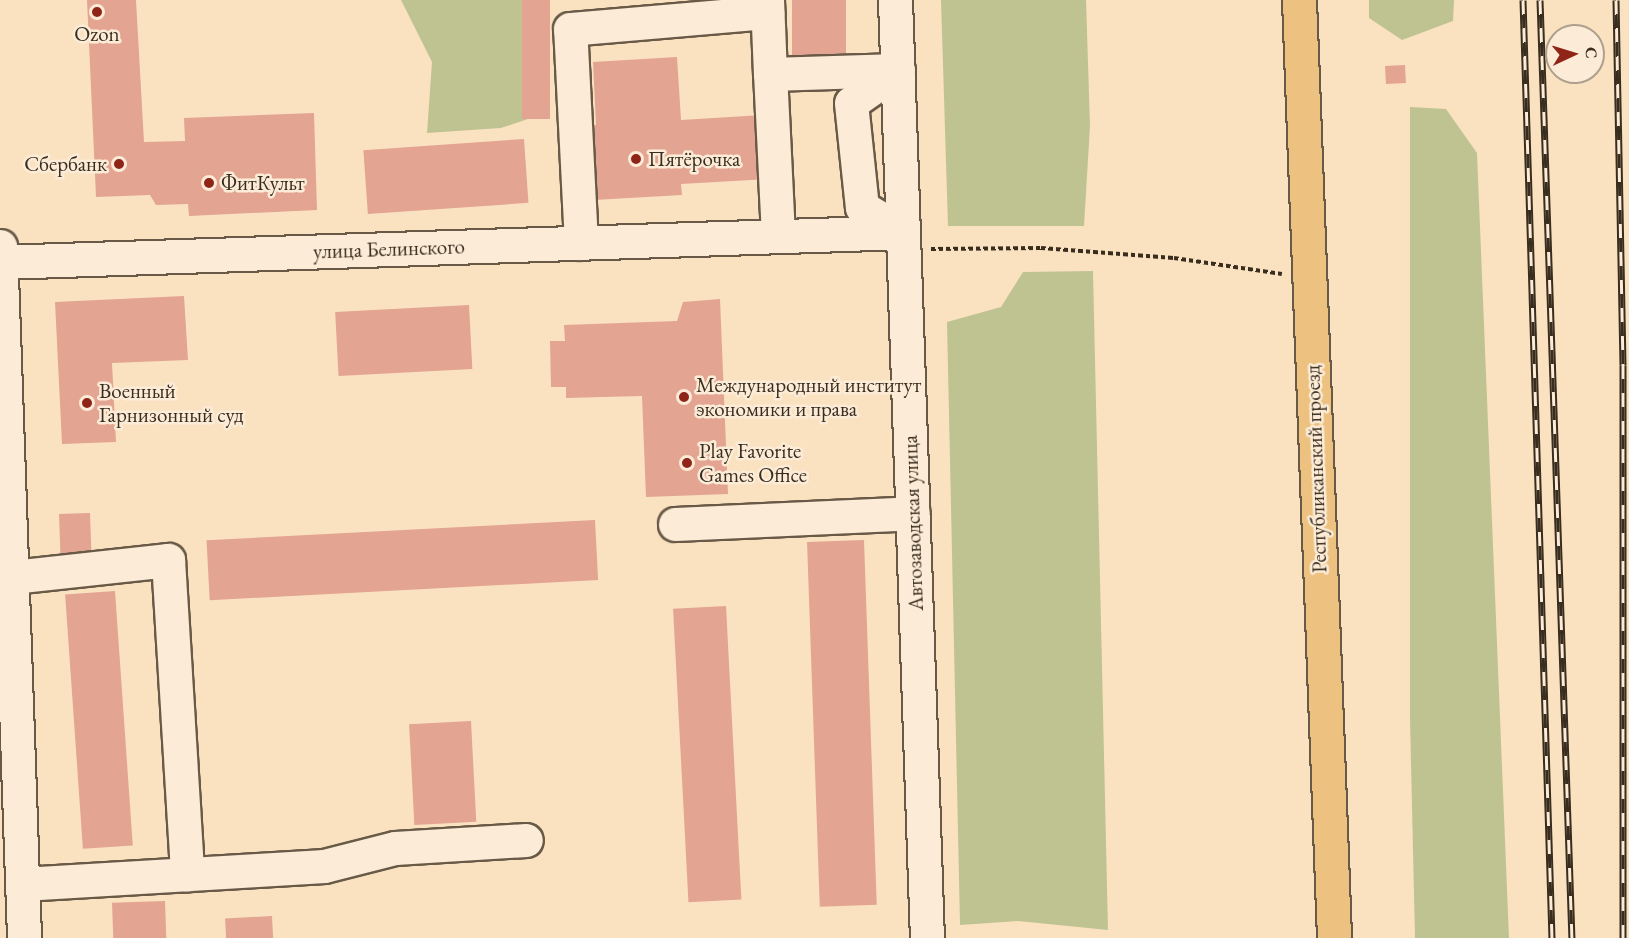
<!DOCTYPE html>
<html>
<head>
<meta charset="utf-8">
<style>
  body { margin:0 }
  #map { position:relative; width:1629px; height:938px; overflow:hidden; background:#fae2c1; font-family:"EB Garamond",serif }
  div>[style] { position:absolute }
  .green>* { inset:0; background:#bfc392 }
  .building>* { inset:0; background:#e3a492; transform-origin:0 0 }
  .path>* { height:4px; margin-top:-2px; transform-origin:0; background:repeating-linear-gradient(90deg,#382d1e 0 4.5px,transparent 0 7.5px) }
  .roads { filter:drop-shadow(2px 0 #685a47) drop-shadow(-2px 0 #685a47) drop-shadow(0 2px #685a47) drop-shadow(0 -2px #685a47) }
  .minor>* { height:33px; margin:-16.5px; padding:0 16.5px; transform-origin:16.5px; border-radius:16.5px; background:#fcecd7 }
  .major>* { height:33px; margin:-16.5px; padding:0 16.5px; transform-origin:16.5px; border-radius:16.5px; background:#edc180 }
  .rail>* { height:7px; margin-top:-3.5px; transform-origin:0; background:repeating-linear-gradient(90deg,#fcecd7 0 14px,#382d1e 0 28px); box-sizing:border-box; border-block:2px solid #382d1e }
  .dots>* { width:16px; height:16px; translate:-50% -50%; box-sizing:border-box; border:3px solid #fcecd7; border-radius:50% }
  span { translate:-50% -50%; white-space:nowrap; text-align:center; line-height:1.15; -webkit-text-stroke:5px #fcecd7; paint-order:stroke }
  .poi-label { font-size:21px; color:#382d1e }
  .left { translate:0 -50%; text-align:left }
  .right { translate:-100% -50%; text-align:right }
  .street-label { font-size:21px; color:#382d1e }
  .north { position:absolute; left:1545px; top:24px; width:60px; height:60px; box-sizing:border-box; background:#fcecd7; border:2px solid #aea08d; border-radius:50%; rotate:86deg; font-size:16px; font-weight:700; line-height:24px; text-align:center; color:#382d1e }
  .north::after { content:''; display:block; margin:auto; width:21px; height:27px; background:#8f2418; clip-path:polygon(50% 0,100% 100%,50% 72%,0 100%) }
</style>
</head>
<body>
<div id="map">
  <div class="green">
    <div style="clip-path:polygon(401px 0,522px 0,528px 119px,501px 128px,427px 133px,432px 62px)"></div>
    <div style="clip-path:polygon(941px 0,1086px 0,1090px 126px,1084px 226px,948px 226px)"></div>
    <div style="clip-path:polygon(1369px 0,1454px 0,1453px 21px,1402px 40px,1369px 18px)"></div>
    <div style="clip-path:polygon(1410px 107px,1446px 109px,1477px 153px,1509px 938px,1415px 938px,1410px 719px)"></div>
    <div style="clip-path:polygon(1093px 271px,1108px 930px,1018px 921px,960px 925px,947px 322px,1001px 307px,1023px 272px)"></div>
  </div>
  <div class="building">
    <div style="clip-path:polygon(87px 0,136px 0,144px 142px,185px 141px,184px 118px,314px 113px,317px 210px,189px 216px,188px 204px,156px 205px,150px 195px,96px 197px)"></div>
    <div style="left:522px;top:0;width:28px;height:119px"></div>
    <div style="left:792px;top:0;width:54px;height:60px"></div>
    <div style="clip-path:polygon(677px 57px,681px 120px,763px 115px,767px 179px,681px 184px,682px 195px,594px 200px,590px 125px,596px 125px,593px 62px)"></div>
    <div style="left:1405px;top:65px;width:18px;height:20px;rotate:87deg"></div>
    <div style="left:524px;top:139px;width:64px;height:161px;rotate:86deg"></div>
    <div style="clip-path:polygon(184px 296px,188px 360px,112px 363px,116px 442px,62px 444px,55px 302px)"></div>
    <div style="clip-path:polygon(720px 299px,728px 494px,646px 497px,642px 396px,566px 398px,566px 387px,551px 387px,550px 341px,565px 341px,564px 325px,677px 321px,683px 302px)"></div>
    <div style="left:469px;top:305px;width:64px;height:134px;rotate:87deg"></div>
    <div style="left:90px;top:513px;width:47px;height:31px;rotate:88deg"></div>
    <div style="left:595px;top:520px;width:60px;height:389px;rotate:87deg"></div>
    <div style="left:864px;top:540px;width:365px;height:57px;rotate:88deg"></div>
    <div style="left:115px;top:591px;width:255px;height:50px;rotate:86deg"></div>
    <div style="left:726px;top:606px;width:294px;height:53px;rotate:87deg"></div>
    <div style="left:471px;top:721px;width:101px;height:62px;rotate:87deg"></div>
    <div style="left:165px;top:901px;width:37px;height:53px;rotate:88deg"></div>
    <div style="left:272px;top:916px;width:22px;height:47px;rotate:87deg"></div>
  </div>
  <div class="path">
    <div style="left:931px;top:249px;width:110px;rotate:-0.5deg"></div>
    <div style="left:1041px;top:248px;width:133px;rotate:4.3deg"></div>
    <div style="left:1174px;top:258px;width:109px;rotate:8.4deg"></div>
  </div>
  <div class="roads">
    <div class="minor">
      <div style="left:767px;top:0;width:74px;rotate:87.7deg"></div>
      <div style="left:895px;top:0;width:939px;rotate:88.05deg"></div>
      <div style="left:778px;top:236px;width:162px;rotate:-92.8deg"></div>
      <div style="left:770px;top:74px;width:128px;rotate:-1.8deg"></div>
      <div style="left:898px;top:70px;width:57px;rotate:144.9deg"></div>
      <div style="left:851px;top:103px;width:105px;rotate:84deg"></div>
      <div style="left:862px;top:207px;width:48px;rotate:31.4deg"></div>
      <div style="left:581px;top:243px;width:214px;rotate:-92.9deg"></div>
      <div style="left:570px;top:29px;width:198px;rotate:-4.9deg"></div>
      <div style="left:0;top:246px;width:692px;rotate:88.01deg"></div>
      <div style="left:0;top:262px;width:903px;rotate:-1.9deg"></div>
      <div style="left:675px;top:524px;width:238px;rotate:-2.6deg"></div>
      <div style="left:12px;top:577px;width:157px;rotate:-6.2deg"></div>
      <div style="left:168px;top:560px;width:315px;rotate:86.5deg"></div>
      <div style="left:22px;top:884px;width:303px;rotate:-3.4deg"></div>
      <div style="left:324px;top:866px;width:73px;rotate:-14.2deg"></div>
      <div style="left:395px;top:848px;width:131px;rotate:-3.5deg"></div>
    </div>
    <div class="major">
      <div style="left:1299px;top:0;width:939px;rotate:87.86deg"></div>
    </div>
  </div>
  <div class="rail">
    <div style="left:1523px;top:0;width:938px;rotate:88.23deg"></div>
    <div style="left:1540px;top:0;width:939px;rotate:88.05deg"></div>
    <div style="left:1616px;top:0;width:365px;rotate:88.9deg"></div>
    <div style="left:1623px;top:365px;width:573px;rotate:90deg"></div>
  </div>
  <div class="dots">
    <div style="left:97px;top:12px;background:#8f2418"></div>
    <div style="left:636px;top:159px;background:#8f2418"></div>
    <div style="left:119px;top:164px;background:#8f2418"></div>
    <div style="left:209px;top:183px;background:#8f2418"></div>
    <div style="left:684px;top:397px;background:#8f2418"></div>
    <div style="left:87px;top:403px;background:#8f2418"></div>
    <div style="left:687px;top:463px;background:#8f2418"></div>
  </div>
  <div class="poi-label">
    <span style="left:97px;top:34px">Ozon</span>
    <span class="left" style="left:648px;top:159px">Пятёрочка</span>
    <span class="right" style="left:107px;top:164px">Сбербанк</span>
    <span class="left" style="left:221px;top:183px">ФитКульт</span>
    <span class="left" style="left:696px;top:397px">Международный институт<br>экономики и права</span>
    <span class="left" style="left:99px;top:403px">Военный<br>Гарнизонный суд</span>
    <span class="left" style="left:699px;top:463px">Play Favorite<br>Games Office</span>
  </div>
  <div class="street-label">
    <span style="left:389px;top:249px;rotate:-2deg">улица Белинского</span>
    <span style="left:1316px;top:469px;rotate:-92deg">Республиканский проезд</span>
    <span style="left:913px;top:523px;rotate:-92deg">Автозаводская улица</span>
  </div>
  <div class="north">С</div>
</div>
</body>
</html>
